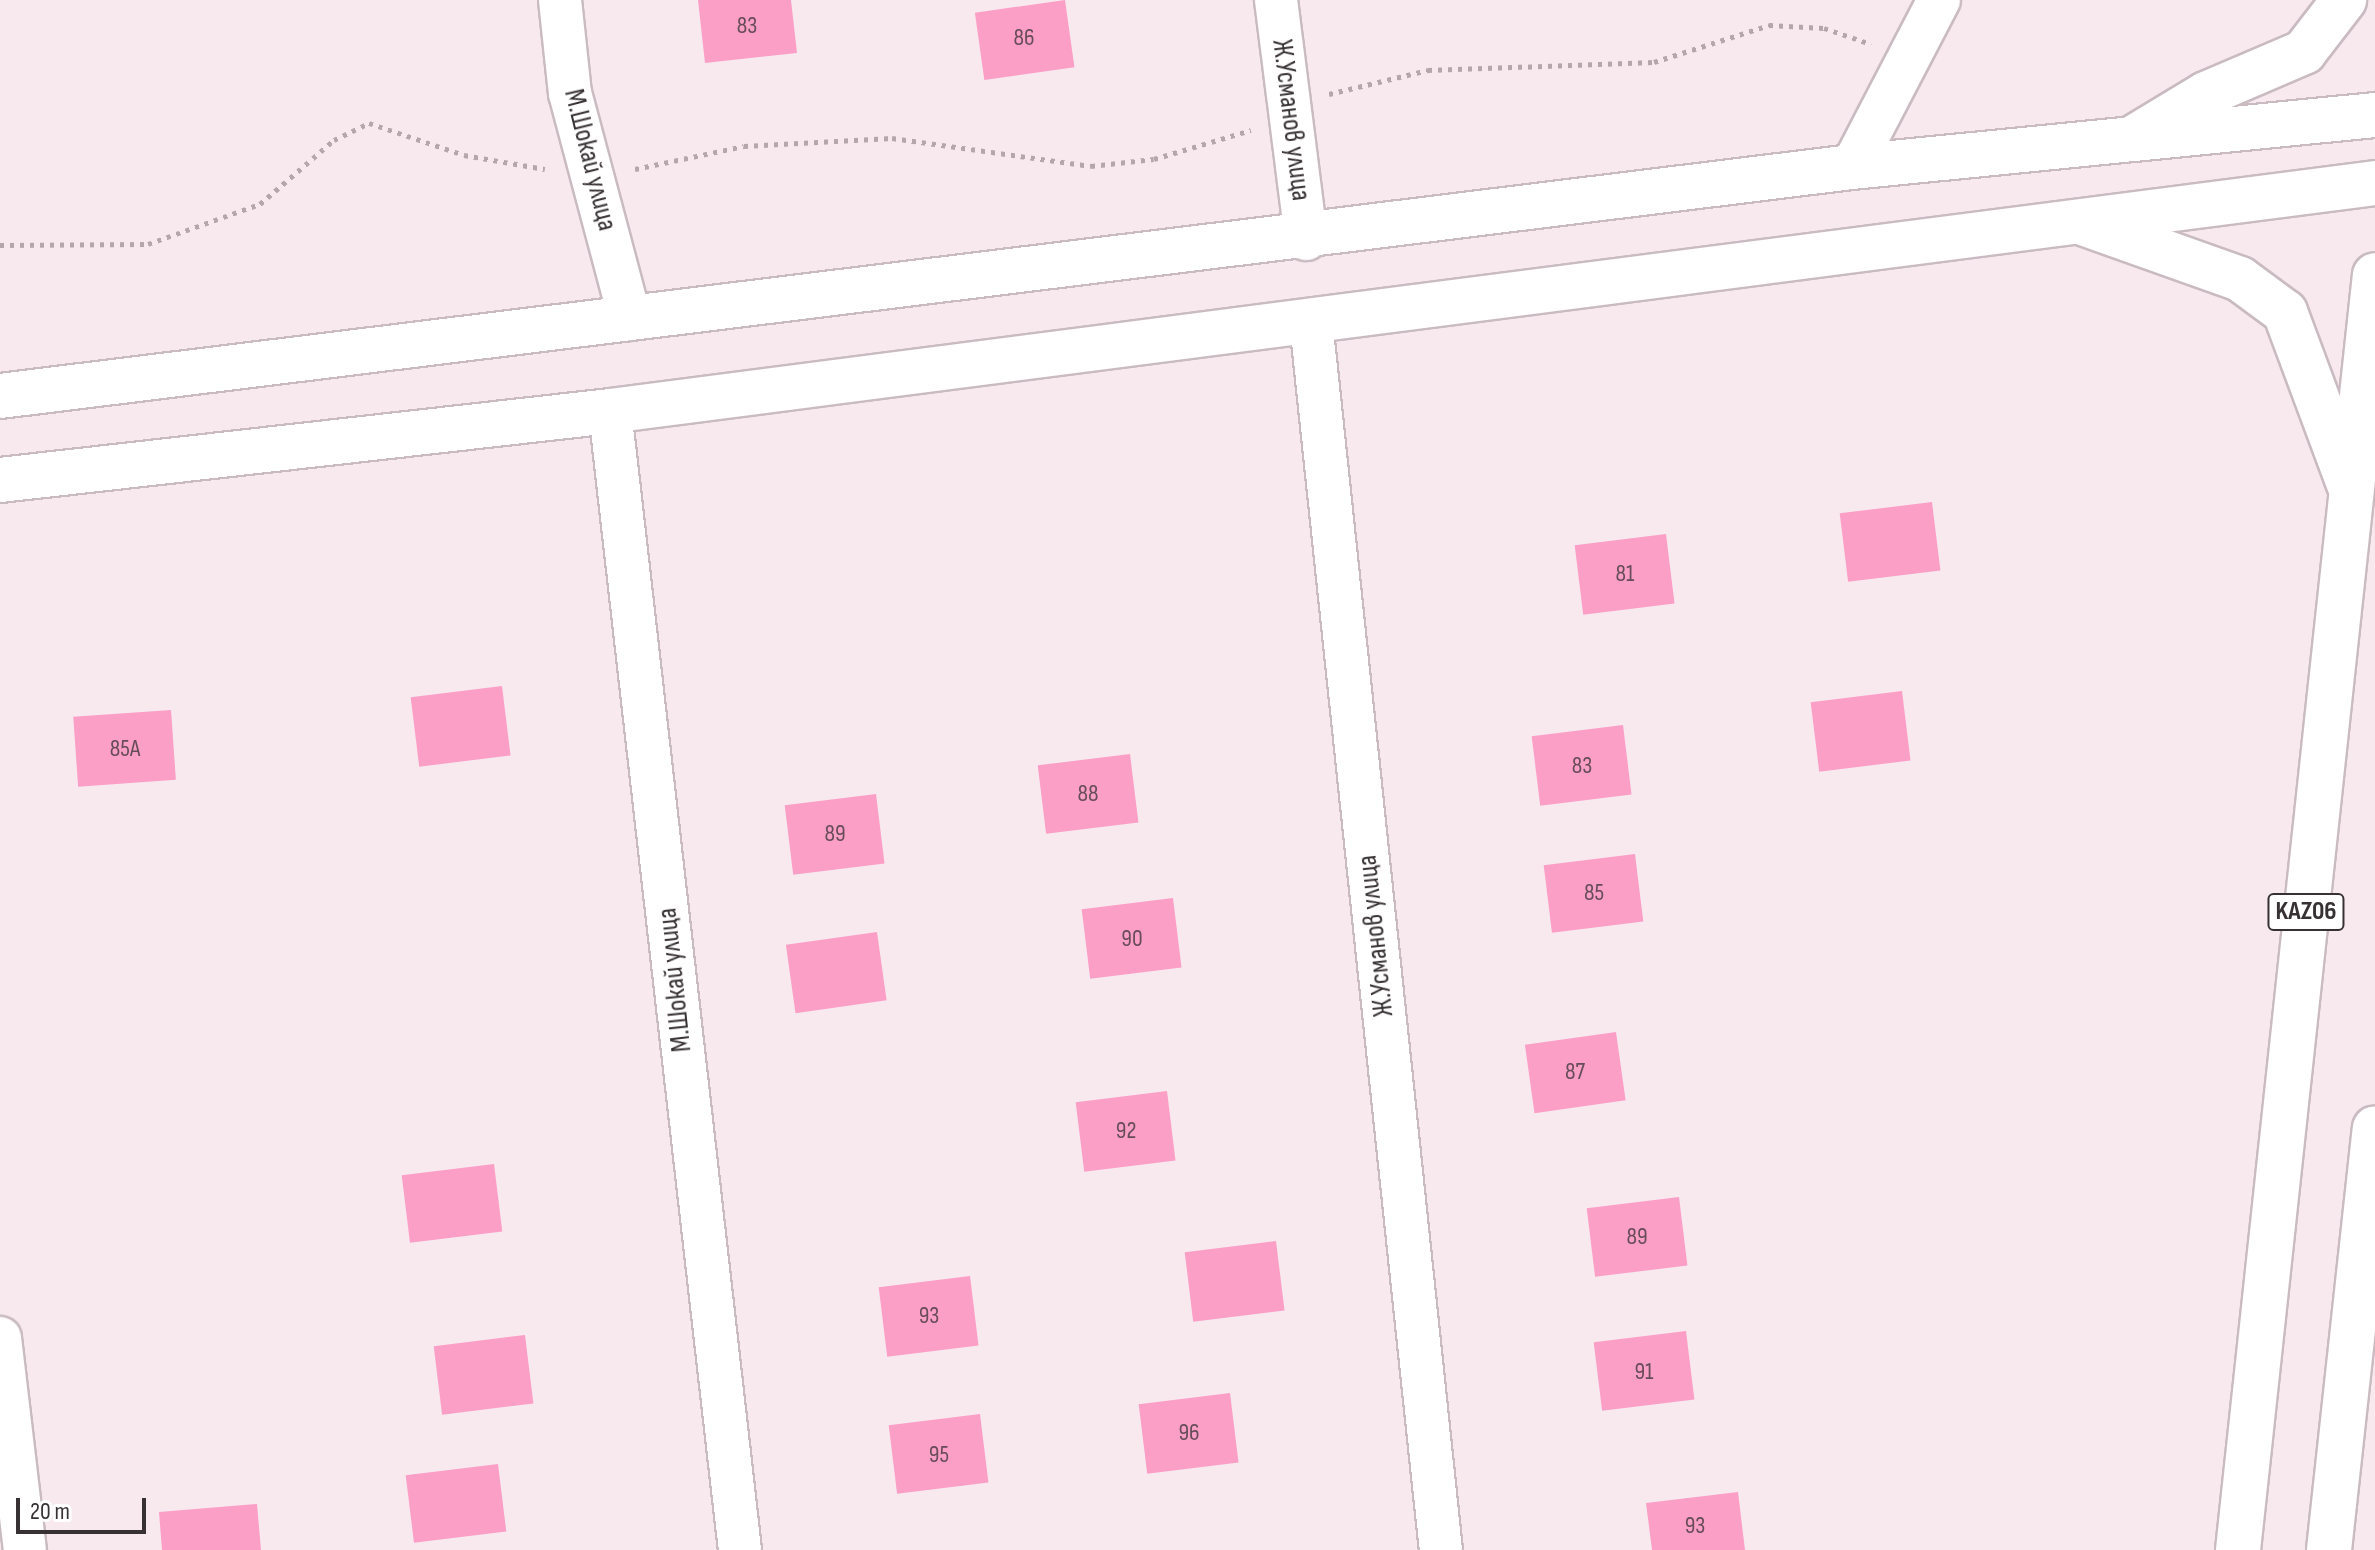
<!DOCTYPE html>
<html>
<head>
<meta charset="utf-8">
<style>
  body { margin:0 }
  #map { position:relative; width:2375px; height:1550px; overflow:hidden; background:#f8e9ef; font-family:"Sofia Sans Condensed",sans-serif }
  div>[style] { position:absolute }
  .building>* { inset:0; background:#fb9fc7; transform-origin:0 0 }
  .path>* { height:5px; margin-top:-2.5px; transform-origin:0; background:repeating-linear-gradient(90deg,#b3a7ac 0 4px,transparent 0 10px) }
  .roads { filter:drop-shadow(2px 0 #c9bbc1) drop-shadow(-2px 0 #c9bbc1) drop-shadow(0 2px #c9bbc1) drop-shadow(0 -2px #c9bbc1) }
  .minor>* { height:42px; margin:-21px; padding:0 21px; transform-origin:21px; border-radius:21px; background:#fff }
  .tertiary>* { height:44px; margin:-22px; padding:0 22px; transform-origin:22px; border-radius:22px; background:#fff }
  .trunk>* { height:44px; margin:-22px; padding:0 22px; transform-origin:22px; border-radius:22px; background:#fff }
  span { translate:-50% -50%; white-space:nowrap; text-align:center; line-height:1.15; -webkit-text-stroke:7px #fff; paint-order:stroke }
  .number-label { font-size:24px; color:#684c59 }
  .number-label span { -webkit-text-stroke-width:0 }
  .shield-label span { padding:2px 6px; background:#fff; border:2px solid; border-radius:6px; -webkit-text-stroke-width:0 }
  .shield-label { font-size:26px; color:#373134; font-weight:700 }
  .street-label { font-size:28px; color:#373134 }
  .scale { position:absolute; left:16px; top:1498px; width:130px; height:36px; box-sizing:border-box; border:4px solid #373134; border-top:0; padding-left:10px; font-size:24px; line-height:28px; white-space:nowrap; color:#373134; -webkit-text-stroke:6px #fff; paint-order:stroke }
</style>
</head>
<body>
<div id="map">
  <div class="building">
    <div style="clip-path:polygon(698px 0,791px 0,797px 53px,705px 63px)"></div>
    <div style="left:1065px;top:0;width:68px;height:91px;rotate:82deg"></div>
    <div style="left:1932px;top:502px;width:69px;height:93px;rotate:83deg"></div>
    <div style="left:1666px;top:534px;width:70px;height:92px;rotate:83deg"></div>
    <div style="left:502px;top:686px;width:70px;height:92px;rotate:83deg"></div>
    <div style="left:1902px;top:691px;width:70px;height:92px;rotate:83deg"></div>
    <div style="left:171px;top:710px;width:70px;height:98px;rotate:86deg"></div>
    <div style="left:1623px;top:725px;width:70px;height:92px;rotate:83deg"></div>
    <div style="left:1130px;top:754px;width:69px;height:93px;rotate:83deg"></div>
    <div style="left:876px;top:794px;width:70px;height:92px;rotate:83deg"></div>
    <div style="left:1635px;top:854px;width:68px;height:92px;rotate:83deg"></div>
    <div style="left:1173px;top:898px;width:70px;height:92px;rotate:83deg"></div>
    <div style="left:877px;top:932px;width:69px;height:92px;rotate:82deg"></div>
    <div style="left:1616px;top:1032px;width:69px;height:92px;rotate:82deg"></div>
    <div style="left:1167px;top:1091px;width:70px;height:92px;rotate:83deg"></div>
    <div style="left:494px;top:1164px;width:68px;height:93px;rotate:83deg"></div>
    <div style="left:1679px;top:1197px;width:69px;height:93px;rotate:83deg"></div>
    <div style="left:1276px;top:1241px;width:70px;height:92px;rotate:83deg"></div>
    <div style="left:970px;top:1276px;width:70px;height:92px;rotate:83deg"></div>
    <div style="left:1686px;top:1331px;width:69px;height:93px;rotate:83deg"></div>
    <div style="left:525px;top:1335px;width:69px;height:92px;rotate:83deg"></div>
    <div style="left:1230px;top:1393px;width:70px;height:92px;rotate:83deg"></div>
    <div style="left:980px;top:1414px;width:69px;height:92px;rotate:83deg"></div>
    <div style="left:498px;top:1464px;width:68px;height:93px;rotate:83deg"></div>
    <div style="clip-path:polygon(1738px 1492px,1745px 1550px,1652px 1550px,1646px 1503px)"></div>
    <div style="clip-path:polygon(257px 1504px,261px 1550px,162px 1550px,159px 1512px)"></div>
  </div>
  <div class="path">
    <div style="left:1329px;top:94px;width:102px;rotate:-13.6deg"></div>
    <div style="left:1428px;top:70px;width:226px;rotate:-2deg"></div>
    <div style="left:1654px;top:62px;width:121px;rotate:-17.8deg"></div>
    <div style="left:1769px;top:25px;width:55px;rotate:3.1deg"></div>
    <div style="left:1824px;top:28px;width:50px;rotate:18.8deg"></div>
    <div style="left:635px;top:169px;width:111px;rotate:-11.9deg"></div>
    <div style="left:744px;top:146px;width:148px;rotate:-3.1deg"></div>
    <div style="left:892px;top:138px;width:201px;rotate:8deg"></div>
    <div style="left:1091px;top:166px;width:63px;rotate:-6.3deg"></div>
    <div style="left:1154px;top:159px;width:101px;rotate:-16.6deg"></div>
    <div style="left:0;top:245px;width:148px;rotate:-0.4deg"></div>
    <div style="left:148px;top:244px;width:119px;rotate:-19.7deg"></div>
    <div style="left:260px;top:204px;width:98px;rotate:-40.9deg"></div>
    <div style="left:334px;top:140px;width:39px;rotate:-26deg"></div>
    <div style="left:369px;top:123px;width:100px;rotate:18.6deg"></div>
    <div style="left:464px;top:155px;width:82px;rotate:9.8deg"></div>
  </div>
  <div class="roads">
    <div class="minor">
      <div style="left:560px;top:0;width:94px;rotate:83.9deg"></div>
      <div style="left:570px;top:93px;width:234px;rotate:75.1deg"></div>
      <div style="left:1276px;top:0;width:241px;rotate:82.8deg"></div>
      <div style="left:1852px;top:167px;width:188px;rotate:-62.5deg"></div>
      <div style="left:1311px;top:322px;width:1235px;rotate:83.96deg"></div>
      <div style="left:610px;top:411px;width:1146px;rotate:83.49deg"></div>
      <div style="left:0;top:1338px;width:213px;rotate:83.3deg"></div>
    </div>
    <div class="tertiary">
      <div style="left:0;top:396px;width:1866px;rotate:-7.05deg"></div>
      <div style="left:1852px;top:167px;width:526px;rotate:-5.68deg"></div>
      <div style="left:0;top:480px;width:614px;rotate:-6.45deg"></div>
      <div style="left:610px;top:411px;width:1780px;rotate:-7.36deg"></div>
    </div>
    <div class="trunk">
      <div style="left:2133px;top:138px;width:85px;rotate:-31.1deg"></div>
      <div style="left:2206px;top:94px;width:107px;rotate:-23.2deg"></div>
      <div style="left:2304px;top:52px;width:66px;rotate:-52.4deg"></div>
      <div style="left:2080px;top:222px;width:170px;rotate:19.6deg"></div>
      <div style="left:2240px;top:279px;width:56px;rotate:36.3deg"></div>
      <div style="left:2285px;top:312px;width:184px;rotate:69.6deg"></div>
      <div style="left:2238px;top:1550px;width:1282px;rotate:-83.87deg"></div>
      <div style="left:2329px;top:1550px;width:424px;rotate:-83.8deg"></div>
    </div>
  </div>
  <div class="number-label">
    <span style="left:747px;top:26px">83</span>
    <span style="left:1024px;top:38px">86</span>
    <span style="left:1625px;top:574px">81</span>
    <span style="left:125px;top:749px">85А</span>
    <span style="left:1582px;top:766px">83</span>
    <span style="left:1088px;top:794px">88</span>
    <span style="left:835px;top:834px">89</span>
    <span style="left:1594px;top:893px">85</span>
    <span style="left:1132px;top:939px">90</span>
    <span style="left:1575px;top:1072px">87</span>
    <span style="left:1126px;top:1131px">92</span>
    <span style="left:1637px;top:1237px">89</span>
    <span style="left:929px;top:1316px">93</span>
    <span style="left:1644px;top:1372px">91</span>
    <span style="left:1189px;top:1433px">96</span>
    <span style="left:939px;top:1455px">95</span>
    <span style="left:1695px;top:1526px">93</span>
  </div>
  <div class="shield-label">
    <span style="left:2306px;top:912px">KАZ06</span>
  </div>
  <div class="street-label">
    <span style="left:1291px;top:120px;rotate:83deg">Ж.Усманов улица</span>
    <span style="left:590px;top:160px;rotate:76deg">М.Шокай улица</span>
    <span style="left:1376px;top:936px;rotate:-96deg">Ж.Усманов улица</span>
    <span style="left:675px;top:980px;rotate:-96deg">М.Шокай улица</span>
  </div>
  <div class="scale">20 m</div>
</div>
</body>
</html>
